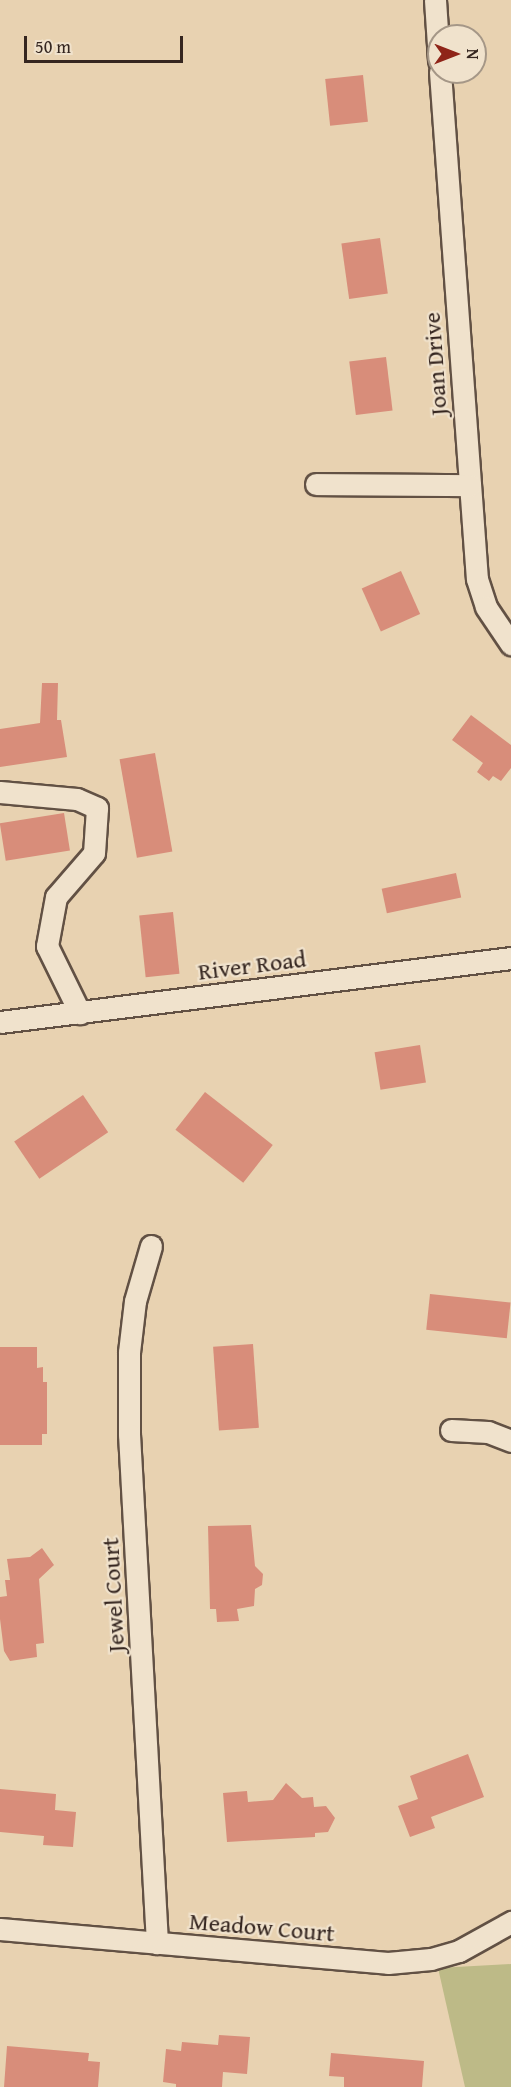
<!DOCTYPE html>
<html>
<head>
<meta charset="utf-8">
<style>
  body { margin:0 }
  #map { position:relative; width:511px; height:2087px; overflow:hidden; background:#e8d2b1; font-family:"Gentium Book Plus",serif }
  div>[style] { position:absolute }
  .green>* { inset:0; background:#bdba87 }
  .building>* { inset:0; background:#d88d7a; transform-origin:0 0 }
  .roads { filter:drop-shadow(2px 0 #625144) drop-shadow(-2px 0 #625144) drop-shadow(0 2px #625144) drop-shadow(0 -2px #625144) }
  .minor>* { height:21px; margin:-10.5px; padding:0 10.5px; transform-origin:10.5px; border-radius:10.5px; background:#f0e2cc }
  span { translate:-50% -50%; white-space:nowrap; text-align:center; line-height:1.15; -webkit-text-stroke:4.5px #f0e2cc; paint-order:stroke }
  .street-label { font-size:24px; color:#352620 }
  .north { position:absolute; left:427px; top:24px; width:60px; height:60px; box-sizing:border-box; background:#f0e2cc; border:2px solid #a59787; border-radius:50%; rotate:90deg; font-size:16px; font-weight:700; line-height:24px; text-align:center; color:#352620 }
  .north::after { content:''; display:block; margin:auto; width:21px; height:27px; background:#8f2418; clip-path:polygon(50% 0,100% 100%,50% 72%,0 100%) }
  .scale { position:absolute; left:24px; top:36px; width:159px; height:27px; box-sizing:border-box; border:3px solid #352620; border-top:0; padding-left:8px; font-size:18px; line-height:21px; white-space:nowrap; color:#352620; -webkit-text-stroke:4px #f0e2cc; paint-order:stroke }
</style>
</head>
<body>
<div id="map">
  <div class="green">
    <div style="clip-path:polygon(511px 1964px,511px 2087px,465px 2087px,438px 1968px)"></div>
  </div>
  <div class="building">
    <div style="left:363px;top:75px;width:47px;height:38px;rotate:84deg"></div>
    <div style="left:380px;top:238px;width:56px;height:39px;rotate:82deg"></div>
    <div style="left:386px;top:357px;width:54px;height:37px;rotate:83deg"></div>
    <div style="left:401px;top:571px;width:47px;height:43px;rotate:66deg"></div>
    <div style="clip-path:polygon(42px 683px,58px 683px,57px 720px,61px 720px,67px 757px,0 767px,0 729px,40px 723px)"></div>
    <div style="clip-path:polygon(471px 715px,511px 745px,511px 768px,501px 781px,493px 776px,489px 781px,477px 772px,483px 763px,452px 740px)"></div>
    <div style="left:155px;top:753px;width:100px;height:36px;rotate:80deg"></div>
    <div style="left:64px;top:813px;width:38px;height:65px;rotate:81deg"></div>
    <div style="left:456px;top:873px;width:25px;height:76px;rotate:78deg"></div>
    <div style="left:173px;top:912px;width:62px;height:34px;rotate:84deg"></div>
    <div style="left:420px;top:1045px;width:38px;height:46px;rotate:81deg"></div>
    <div style="left:205px;top:1092px;width:86px;height:48px;rotate:38deg"></div>
    <div style="left:83px;top:1095px;width:45px;height:83px;rotate:56deg"></div>
    <div style="left:430px;top:1294px;width:81px;height:36px;rotate:6deg"></div>
    <div style="left:253px;top:1344px;width:84px;height:40px;rotate:86deg"></div>
    <div style="clip-path:polygon(0 1347px,37px 1347px,37px 1368px,43px 1367px,43px 1382px,47px 1382px,47px 1434px,42px 1434px,42px 1445px,0 1445px)"></div>
    <div style="clip-path:polygon(251px 1525px,255px 1566px,263px 1574px,262px 1585px,255px 1589px,254px 1606px,237px 1609px,239px 1621px,217px 1622px,216px 1609px,210px 1609px,208px 1526px)"></div>
    <div style="clip-path:polygon(42px 1548px,54px 1565px,39px 1579px,44px 1643px,36px 1644px,37px 1657px,10px 1661px,4px 1651px,0 1619px,0 1597px,7px 1596px,5px 1580px,10px 1580px,7px 1559px,30px 1557px)"></div>
    <div style="clip-path:polygon(468px 1754px,484px 1797px,431px 1817px,435px 1828px,410px 1837px,398px 1806px,418px 1799px,410px 1776px)"></div>
    <div style="clip-path:polygon(286px 1783px,302px 1798px,313px 1797px,314px 1807px,326px 1806px,335px 1818px,328px 1832px,315px 1833px,315px 1837px,227px 1842px,223px 1793px,247px 1791px,248px 1802px,273px 1800px)"></div>
    <div style="clip-path:polygon(0 1789px,56px 1794px,55px 1810px,76px 1812px,73px 1847px,43px 1845px,44px 1836px,0 1832px)"></div>
    <div style="clip-path:polygon(219px 2035px,250px 2037px,247px 2074px,223px 2072px,222px 2087px,176px 2087px,176px 2084px,163px 2082px,166px 2049px,181px 2051px,182px 2042px,218px 2045px)"></div>
    <div style="clip-path:polygon(7px 2046px,89px 2053px,88px 2061px,100px 2062px,98px 2087px,4px 2087px)"></div>
    <div style="clip-path:polygon(331px 2053px,424px 2061px,422px 2087px,344px 2087px,344px 2077px,329px 2076px)"></div>
  </div>
  <div class="roads">
    <div class="minor">
      <div style="left:435px;top:0;width:61px;rotate:86.2deg"></div>
      <div style="left:440px;top:72px;width:508px;rotate:85.83deg"></div>
      <div style="left:477px;top:579px;width:29px;rotate:72deg"></div>
      <div style="left:486px;top:607px;width:45px;rotate:56deg"></div>
      <div style="left:316px;top:484px;width:154px;rotate:0.4deg"></div>
      <div style="left:0;top:792px;width:77px;rotate:5.2deg"></div>
      <div style="left:77px;top:799px;width:22px;rotate:24deg"></div>
      <div style="left:97px;top:808px;width:45px;rotate:93.8deg"></div>
      <div style="left:94px;top:853px;width:58px;rotate:130.8deg"></div>
      <div style="left:56px;top:897px;width:50px;rotate:100.4deg"></div>
      <div style="left:47px;top:946px;width:75px;rotate:63.8deg"></div>
      <div style="left:0;top:1022px;width:515px;rotate:-7.14deg"></div>
      <div style="left:151px;top:1246px;width:57px;rotate:106.2deg"></div>
      <div style="left:135px;top:1301px;width:51px;rotate:96.7deg"></div>
      <div style="left:129px;top:1352px;width:82px;rotate:90deg"></div>
      <div style="left:129px;top:1434px;width:510px;rotate:86.85deg"></div>
      <div style="left:451px;top:1430px;width:37px;rotate:3deg"></div>
      <div style="left:488px;top:1432px;width:25px;rotate:21deg"></div>
      <div style="left:0;top:1929px;width:389px;rotate:5deg"></div>
      <div style="left:388px;top:1963px;width:43px;rotate:-5.3deg"></div>
      <div style="left:431px;top:1959px;width:29px;rotate:-16deg"></div>
      <div style="left:459px;top:1951px;width:60px;rotate:-29.1deg"></div>
    </div>
  </div>
  <div class="street-label">
    <span style="left:435px;top:364px;rotate:-94deg">Joan Drive</span>
    <span style="left:252px;top:965px;rotate:-7deg">River Road</span>
    <span style="left:113px;top:1595px;rotate:-93deg">Jewel Court</span>
    <span style="left:262px;top:1927px;rotate:5deg">Meadow Court</span>
  </div>
  <div class="north">N</div>
  <div class="scale">50 m</div>
</div>
</body>
</html>
